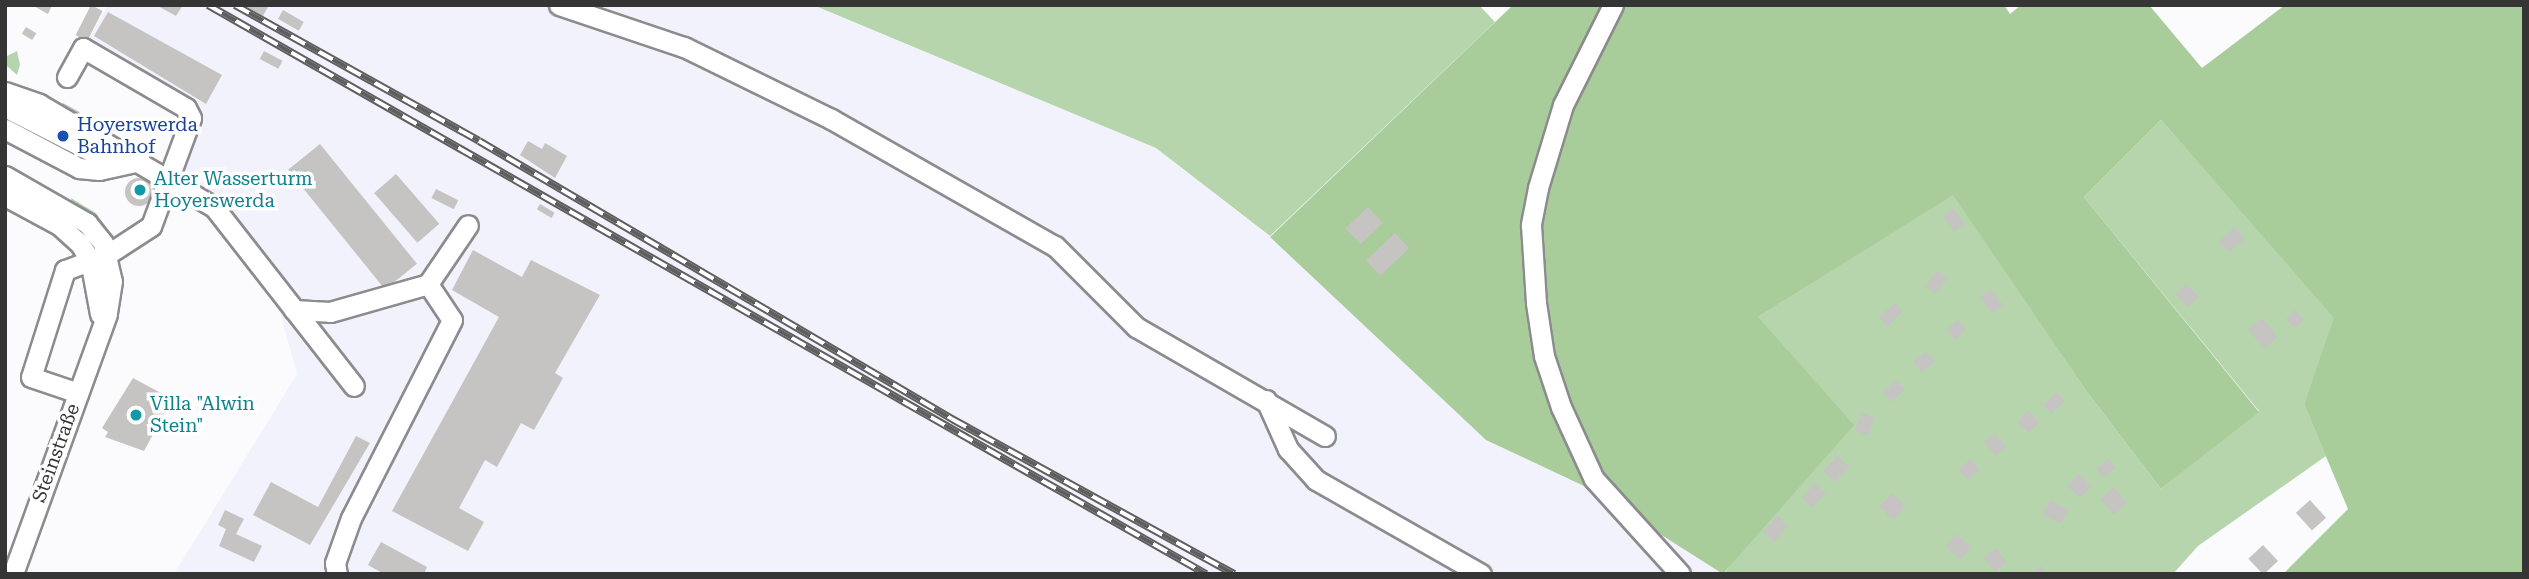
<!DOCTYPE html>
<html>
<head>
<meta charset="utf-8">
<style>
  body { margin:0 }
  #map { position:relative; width:2529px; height:579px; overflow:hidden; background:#fbfbfd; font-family:"Roboto Serif",serif }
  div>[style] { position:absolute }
  .built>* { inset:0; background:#f2f2fc }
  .green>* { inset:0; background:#b7d5ac }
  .forest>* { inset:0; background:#a9cc9b }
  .building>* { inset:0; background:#c5c4c2; transform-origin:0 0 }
  .round { border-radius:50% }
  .roads { filter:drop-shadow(2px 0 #8c8c8e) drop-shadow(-2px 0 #8c8c8e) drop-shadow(0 2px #8c8c8e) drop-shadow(0 -2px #8c8c8e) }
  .minor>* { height:19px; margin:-9.5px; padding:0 9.5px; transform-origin:9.5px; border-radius:9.5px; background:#fff }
  .rail>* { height:8px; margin-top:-4px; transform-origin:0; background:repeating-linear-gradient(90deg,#fff 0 16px,#5e5e5f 0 32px); box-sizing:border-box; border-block:2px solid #5e5e5f }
  .dots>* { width:19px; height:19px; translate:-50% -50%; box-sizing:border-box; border:4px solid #fff; border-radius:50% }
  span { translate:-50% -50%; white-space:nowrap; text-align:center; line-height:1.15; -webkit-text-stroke:7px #fff; paint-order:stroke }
  .transit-label { font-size:19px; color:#164399 }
  .left { translate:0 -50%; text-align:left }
  .culture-label { font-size:19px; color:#0d838f }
  .street-label { font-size:19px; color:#353536 }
  .frame { position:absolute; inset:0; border:7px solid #353536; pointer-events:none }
</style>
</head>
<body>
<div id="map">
  <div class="built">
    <div style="clip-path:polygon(108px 5px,812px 5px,1156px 148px,1270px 237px,1486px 440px,1584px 486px,1723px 574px,174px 574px,297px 374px,272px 283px,214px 207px,169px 178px,192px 119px,85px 46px)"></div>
  </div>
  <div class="green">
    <div style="clip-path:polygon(813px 5px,1479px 5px,1495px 22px,1270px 236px,1156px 148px)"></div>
    <div style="clip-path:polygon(17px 51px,20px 65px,17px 75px,7px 66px,5px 57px)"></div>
    <div style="clip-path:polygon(2161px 120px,2335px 318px,2304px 404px,2326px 456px,2198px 546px,2173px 574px,1724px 574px,1744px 546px,1758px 317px,1953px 194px,2084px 388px,2161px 489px,2259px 411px,2084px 197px)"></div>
    <div style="clip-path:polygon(71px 198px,96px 213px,108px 230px,73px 207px)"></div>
  </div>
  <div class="forest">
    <div style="clip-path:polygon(1513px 5px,2004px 5px,2010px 14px,2021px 5px,2149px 5px,2202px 68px,2285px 5px,2524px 5px,2524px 574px,2283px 574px,2348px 509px,2304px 404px,2334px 318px,2161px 120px,2084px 197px,2259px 412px,2161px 489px,2084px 388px,1953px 195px,1758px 317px,1854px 425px,1723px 574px,1584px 486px,1486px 440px,1270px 237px)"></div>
  </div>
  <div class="building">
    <div style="clip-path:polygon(32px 5px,52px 5px,48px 14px)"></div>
    <div style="left:91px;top:5px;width:13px;height:34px;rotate:27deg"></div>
    <div style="clip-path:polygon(156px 5px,183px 5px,176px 16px)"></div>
    <div style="clip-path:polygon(244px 5px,269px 5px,263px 16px)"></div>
    <div style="left:283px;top:10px;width:24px;height:10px;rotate:30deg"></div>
    <div style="clip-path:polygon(108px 12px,222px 75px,206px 104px,94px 36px)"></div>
    <div style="left:26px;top:27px;width:12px;height:8px;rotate:31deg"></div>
    <div style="left:264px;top:51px;width:21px;height:9px;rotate:28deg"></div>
    <div style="left:63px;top:103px;width:19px;height:4px;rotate:28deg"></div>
    <div style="clip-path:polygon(528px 141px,542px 149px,545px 143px,567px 156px,555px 178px,520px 155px)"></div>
    <div style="left:320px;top:144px;width:154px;height:41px;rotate:51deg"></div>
    <div style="left:396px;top:174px;width:66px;height:29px;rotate:49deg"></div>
    <div class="round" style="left:125px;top:178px;width:28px;height:28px"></div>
    <div style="left:436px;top:189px;width:25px;height:10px;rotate:27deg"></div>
    <div style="left:540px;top:204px;width:17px;height:6px;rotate:31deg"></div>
    <div style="left:1368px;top:207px;width:22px;height:31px;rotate:47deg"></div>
    <div style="left:1954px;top:208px;width:20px;height:13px;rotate:57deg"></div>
    <div style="left:2235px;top:227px;width:15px;height:22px;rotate:48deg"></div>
    <div style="left:1395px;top:233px;width:21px;height:40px;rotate:47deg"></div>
    <div style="clip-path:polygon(473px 250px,522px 277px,531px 260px,600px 295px,555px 373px,563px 378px,534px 430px,521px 423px,497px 467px,485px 460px,459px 508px,484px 522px,468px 551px,392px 511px,499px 317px,452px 290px)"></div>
    <div style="left:1937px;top:271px;width:13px;height:19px;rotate:39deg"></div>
    <div style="left:2186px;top:284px;width:18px;height:15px;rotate:45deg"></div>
    <div style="left:1991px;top:289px;width:20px;height:14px;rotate:53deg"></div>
    <div style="left:1895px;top:303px;width:12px;height:22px;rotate:48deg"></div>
    <div style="left:2295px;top:310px;width:13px;height:13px;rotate:45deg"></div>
    <div style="left:2262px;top:318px;width:25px;height:18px;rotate:50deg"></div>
    <div style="left:1957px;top:320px;width:13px;height:15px;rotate:45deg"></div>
    <div style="left:1926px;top:351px;width:14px;height:17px;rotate:51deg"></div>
    <div style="clip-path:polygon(133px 378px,172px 399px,144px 451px,105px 437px,108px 432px,102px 428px)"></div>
    <div style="left:1895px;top:380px;width:13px;height:18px;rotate:42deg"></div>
    <div style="left:2057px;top:392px;width:12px;height:19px;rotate:48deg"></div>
    <div style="left:2028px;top:411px;width:16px;height:15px;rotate:45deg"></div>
    <div style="left:1862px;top:413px;width:14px;height:19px;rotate:21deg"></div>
    <div style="left:1995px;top:433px;width:18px;height:14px;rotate:52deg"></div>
    <div style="clip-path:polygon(356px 436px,370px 443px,310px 545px,253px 515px,271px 482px,318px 507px)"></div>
    <div style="left:1838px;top:456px;width:16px;height:21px;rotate:45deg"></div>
    <div style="left:1971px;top:459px;width:14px;height:16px;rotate:51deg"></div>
    <div style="left:2109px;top:459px;width:11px;height:16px;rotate:52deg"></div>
    <div style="left:2078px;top:474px;width:18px;height:16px;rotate:43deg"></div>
    <div style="left:1815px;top:483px;width:15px;height:20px;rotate:42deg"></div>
    <div style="left:2113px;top:487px;width:21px;height:18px;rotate:47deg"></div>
    <div style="left:1892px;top:493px;width:19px;height:19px;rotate:43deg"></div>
    <div style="left:2050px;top:500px;width:21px;height:16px;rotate:29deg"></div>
    <div style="left:2310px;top:500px;width:24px;height:19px;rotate:48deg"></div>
    <div style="clip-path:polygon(225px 510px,244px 519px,236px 534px,262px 546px,254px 562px,219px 546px,226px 529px,218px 525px)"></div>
    <div style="left:1777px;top:516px;width:15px;height:21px;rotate:42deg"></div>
    <div style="left:1956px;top:534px;width:20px;height:16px;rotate:41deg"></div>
    <div style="clip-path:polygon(381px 542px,427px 567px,424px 574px,384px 574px,368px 565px)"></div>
    <div style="left:2263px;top:545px;width:22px;height:20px;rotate:47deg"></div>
    <div style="left:1996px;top:548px;width:18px;height:16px;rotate:52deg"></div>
    <div style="clip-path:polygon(2041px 566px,2049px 574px,2032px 574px)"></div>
  </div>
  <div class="roads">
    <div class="minor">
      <div style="left:559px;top:5px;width:132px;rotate:18.6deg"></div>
      <div style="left:684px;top:47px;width:164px;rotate:26.1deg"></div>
      <div style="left:831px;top:119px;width:257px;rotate:29.6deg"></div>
      <div style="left:1055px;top:246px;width:115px;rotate:45deg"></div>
      <div style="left:1136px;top:327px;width:218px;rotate:30deg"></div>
      <div style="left:1613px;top:5px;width:112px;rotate:116.6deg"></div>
      <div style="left:1563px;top:105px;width:87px;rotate:106.8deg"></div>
      <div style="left:1538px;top:188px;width:38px;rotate:101deg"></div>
      <div style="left:1531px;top:225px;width:78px;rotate:86.3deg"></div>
      <div style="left:1536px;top:303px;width:54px;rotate:81.4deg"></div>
      <div style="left:1544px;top:356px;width:54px;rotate:71.6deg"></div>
      <div style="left:1561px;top:407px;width:79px;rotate:65.4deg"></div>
      <div style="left:1594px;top:479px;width:128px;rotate:47.8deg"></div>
      <div style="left:67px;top:77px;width:33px;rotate:-61deg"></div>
      <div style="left:83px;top:48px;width:119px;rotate:30.2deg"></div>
      <div style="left:186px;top:108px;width:11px;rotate:63deg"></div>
      <div style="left:191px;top:118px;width:115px;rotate:110.3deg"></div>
      <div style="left:151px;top:226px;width:51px;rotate:146.9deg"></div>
      <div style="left:108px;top:254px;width:46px;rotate:159.6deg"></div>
      <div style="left:65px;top:270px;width:112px;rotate:107.6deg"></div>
      <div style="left:31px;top:377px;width:50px;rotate:18.8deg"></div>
      <div style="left:5px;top:92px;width:36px;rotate:19deg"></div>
      <div style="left:39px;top:104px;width:203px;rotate:30.5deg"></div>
      <div style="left:214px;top:207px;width:227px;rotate:52deg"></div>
      <div style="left:5px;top:107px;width:123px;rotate:27.2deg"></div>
      <div style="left:5px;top:129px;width:84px;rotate:27.8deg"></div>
      <div style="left:79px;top:168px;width:20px;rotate:6deg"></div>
      <div style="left:99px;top:170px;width:42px;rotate:-12.4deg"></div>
      <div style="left:5px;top:176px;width:95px;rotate:29.8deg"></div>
      <div style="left:87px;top:223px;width:26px;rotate:51deg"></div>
      <div style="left:103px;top:243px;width:39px;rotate:77deg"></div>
      <div style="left:112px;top:281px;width:33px;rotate:99deg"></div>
      <div style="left:107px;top:314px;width:276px;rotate:109.9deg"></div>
      <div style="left:5px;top:196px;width:61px;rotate:28.2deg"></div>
      <div style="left:59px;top:225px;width:28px;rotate:42deg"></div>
      <div style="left:80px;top:244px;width:19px;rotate:58deg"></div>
      <div style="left:90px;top:260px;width:55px;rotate:79.5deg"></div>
      <div style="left:428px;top:284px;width:71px;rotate:-55.9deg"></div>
      <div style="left:294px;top:310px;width:36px;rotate:3deg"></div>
      <div style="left:330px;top:312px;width:102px;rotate:-15.9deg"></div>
      <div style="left:428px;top:284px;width:43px;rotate:56.3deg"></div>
      <div style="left:452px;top:320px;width:222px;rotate:117deg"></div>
      <div style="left:351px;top:518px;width:48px;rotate:109.6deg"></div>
      <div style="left:335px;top:563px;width:11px;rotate:80deg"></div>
      <div style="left:1266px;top:400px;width:54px;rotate:65.8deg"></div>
      <div style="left:1288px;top:449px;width:42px;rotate:47.9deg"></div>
      <div style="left:1316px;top:480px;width:190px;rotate:29.7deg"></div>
    </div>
  </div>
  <div class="rail">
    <div style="left:208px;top:5px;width:1149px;rotate:29.69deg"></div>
    <div style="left:235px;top:5px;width:279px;rotate:29.1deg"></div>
    <div style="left:479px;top:141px;width:549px;rotate:30.44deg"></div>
    <div style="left:952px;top:419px;width:322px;rotate:28.8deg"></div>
  </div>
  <div class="dots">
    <div style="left:63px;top:136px;background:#1a4fb4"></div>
    <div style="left:140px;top:190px;background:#0f9aa8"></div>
    <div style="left:136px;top:415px;background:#0f9aa8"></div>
  </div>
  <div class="transit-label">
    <span class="left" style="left:77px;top:136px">Hoyerswerda<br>Bahnhof</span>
  </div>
  <div class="culture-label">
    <span class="left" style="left:154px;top:190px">Alter Wasserturm<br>Hoyerswerda</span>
    <span class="left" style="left:150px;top:415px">Villa "Alwin<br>Stein"</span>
  </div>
  <div class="street-label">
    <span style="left:56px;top:453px;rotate:-70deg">Steinstraße</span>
  </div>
  <div class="frame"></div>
</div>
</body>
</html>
